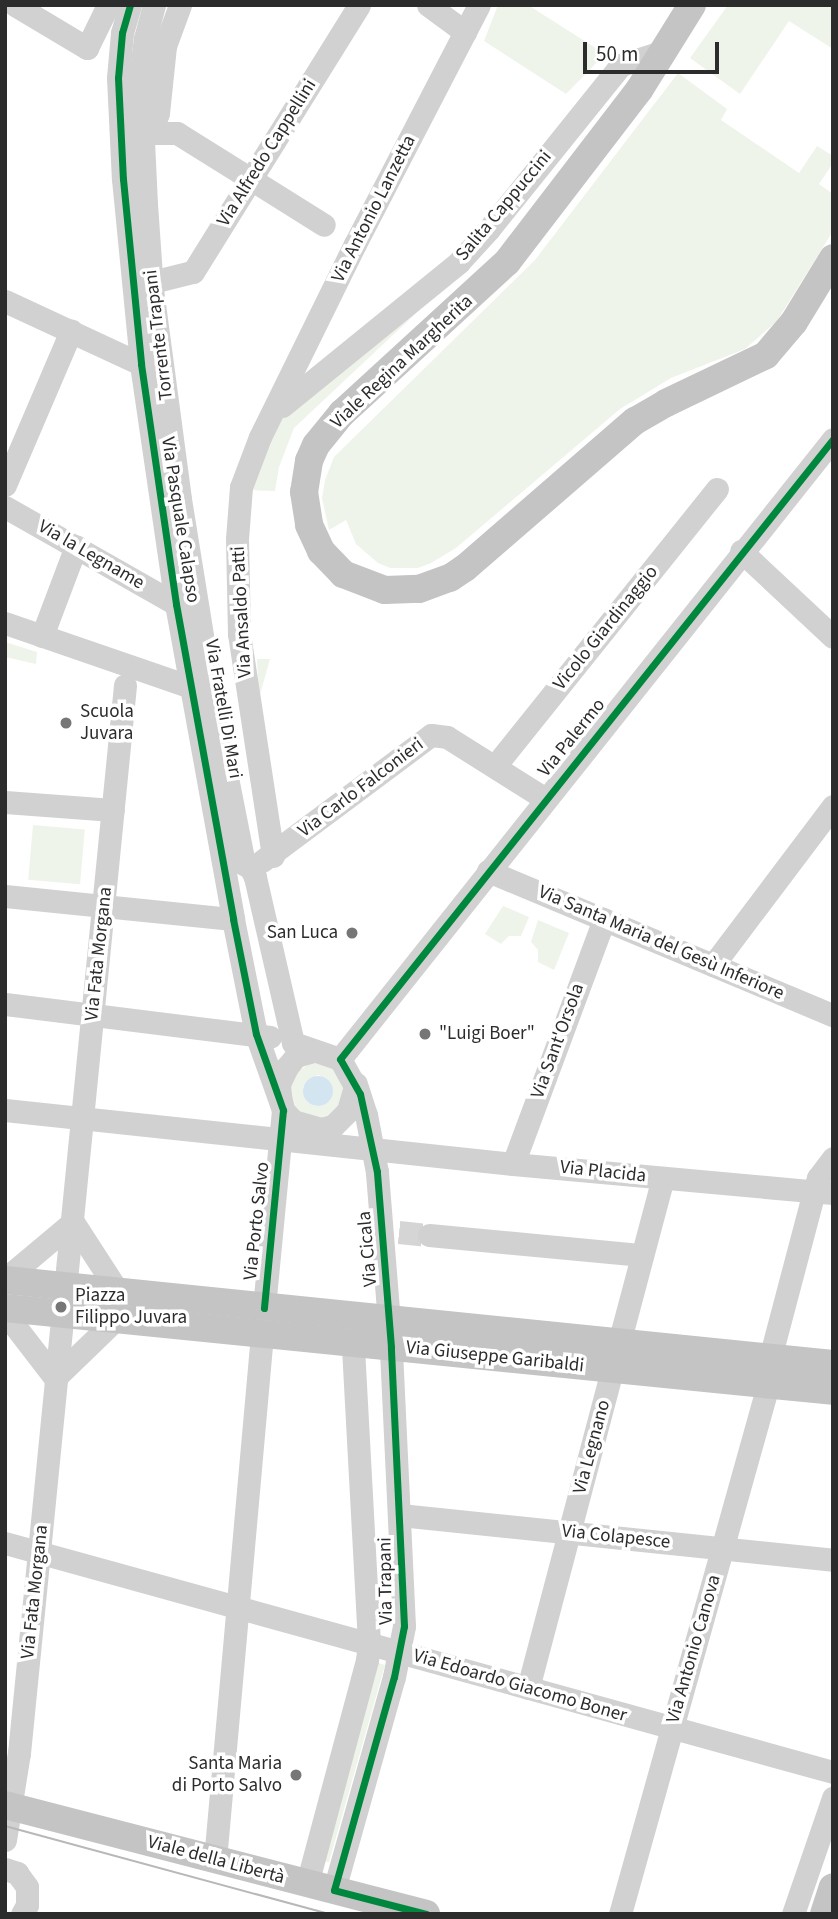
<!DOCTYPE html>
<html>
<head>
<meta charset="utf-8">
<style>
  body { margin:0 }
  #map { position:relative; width:838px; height:1919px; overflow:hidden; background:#fff; font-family:"Source Sans 3",sans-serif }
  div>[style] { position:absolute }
  .green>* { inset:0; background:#eef4ea; transform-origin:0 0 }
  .water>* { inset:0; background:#d4e5f2 }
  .round { border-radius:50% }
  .minor-tunnel>* { height:23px; margin-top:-11.5px; transform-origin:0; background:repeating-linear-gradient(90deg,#d5d5d5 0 23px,transparent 0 34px) }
  .minor>* { height:23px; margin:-11.5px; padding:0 11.5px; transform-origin:11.5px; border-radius:11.5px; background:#d1d1d1 }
  .major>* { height:28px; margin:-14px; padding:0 14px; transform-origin:14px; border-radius:14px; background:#c4c4c4 }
  .tram>* { height:2px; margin:-1px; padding:0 1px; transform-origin:1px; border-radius:1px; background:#b8b8b8 }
  .cycleway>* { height:7px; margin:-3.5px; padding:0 3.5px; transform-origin:3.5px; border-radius:3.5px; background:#00873e }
  .dots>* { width:19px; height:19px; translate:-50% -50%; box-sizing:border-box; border:4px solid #fff; border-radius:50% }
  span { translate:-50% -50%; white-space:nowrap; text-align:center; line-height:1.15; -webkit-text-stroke:7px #fff; paint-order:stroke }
  .street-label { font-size:19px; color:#2c2c2c }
  .poi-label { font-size:19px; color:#2c2c2c }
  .left { translate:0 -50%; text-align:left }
  .right { translate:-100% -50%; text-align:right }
  .frame { position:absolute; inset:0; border:7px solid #2c2c2c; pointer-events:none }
  .scale { position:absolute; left:583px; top:42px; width:136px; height:32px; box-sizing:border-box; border:4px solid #2c2c2c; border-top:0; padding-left:9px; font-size:21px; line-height:24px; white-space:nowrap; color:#2c2c2c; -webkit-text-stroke:5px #fff; paint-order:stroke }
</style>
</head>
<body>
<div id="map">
  <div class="green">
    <div style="clip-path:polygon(498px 5px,528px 5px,605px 54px,566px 94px,484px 41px)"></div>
    <div style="clip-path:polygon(728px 5px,833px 5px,833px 49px,789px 21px,740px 94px,690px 58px)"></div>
    <div style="clip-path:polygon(678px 73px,727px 109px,721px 120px,799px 173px,817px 146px,833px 156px,833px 163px,819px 184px,833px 194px,833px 231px,777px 321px,745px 349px,671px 378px,620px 409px,456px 548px,431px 563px,418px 568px,390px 568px,378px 563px,356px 544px,346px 520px,329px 530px,322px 498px,325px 480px,334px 457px,535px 260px)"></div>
    <div style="clip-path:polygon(442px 289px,294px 428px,279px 467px,275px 491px,251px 490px,258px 463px,281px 419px,306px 393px)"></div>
    <div style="clip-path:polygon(5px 642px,37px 652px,36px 664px,5px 657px)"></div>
    <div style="clip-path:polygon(257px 659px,270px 659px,259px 698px)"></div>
    <div style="left:33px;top:825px;width:52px;height:55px;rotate:5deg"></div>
    <div style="clip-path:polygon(503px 906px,529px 917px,521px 936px,509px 936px,501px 944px,485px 934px)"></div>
    <div style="clip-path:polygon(538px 920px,569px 933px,554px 970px,538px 962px,538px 950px,531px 942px)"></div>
    <div style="clip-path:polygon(evenodd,311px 1063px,328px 1064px,345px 1081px,336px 1113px,321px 1119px,304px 1116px,293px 1104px,290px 1087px,296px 1072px,311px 1063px,318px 1075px,327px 1079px,329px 1101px,315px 1106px,307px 1101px,303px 1087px,309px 1079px,318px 1075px)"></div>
    <div style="clip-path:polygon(378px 1663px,385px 1665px,329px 1862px,323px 1861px)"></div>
  </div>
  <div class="water">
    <div class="round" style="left:303px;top:1076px;width:30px;height:30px"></div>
  </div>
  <div class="minor-tunnel">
    <div style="left:399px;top:1232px;width:30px;rotate:6deg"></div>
  </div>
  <div class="minor">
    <div style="left:15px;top:5px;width:84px;rotate:30.8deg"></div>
    <div style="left:87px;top:48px;width:48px;rotate:-64deg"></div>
    <div style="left:130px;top:5px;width:29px;rotate:106deg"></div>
    <div style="left:122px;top:33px;width:45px;rotate:95.1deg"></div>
    <div style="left:118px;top:78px;width:101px;rotate:87.2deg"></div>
    <div style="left:123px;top:179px;width:186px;rotate:84.4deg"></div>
    <div style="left:141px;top:364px;width:243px;rotate:81.7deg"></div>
    <div style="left:176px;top:604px;width:320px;rotate:79.7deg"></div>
    <div style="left:233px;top:919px;width:117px;rotate:78.7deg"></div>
    <div style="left:256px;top:1034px;width:81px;rotate:70.4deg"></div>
    <div style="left:283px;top:1110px;width:199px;rotate:95.5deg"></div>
    <div style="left:154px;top:5px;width:34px;rotate:105deg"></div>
    <div style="left:145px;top:38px;width:39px;rotate:97deg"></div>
    <div style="left:140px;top:77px;width:127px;rotate:87.3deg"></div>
    <div style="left:146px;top:204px;width:85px;rotate:86deg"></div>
    <div style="left:152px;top:289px;width:212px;rotate:82.4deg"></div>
    <div style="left:180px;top:499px;width:226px;rotate:80.8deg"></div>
    <div style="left:216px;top:722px;width:145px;rotate:78.8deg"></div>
    <div style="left:244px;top:864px;width:7px;rotate:27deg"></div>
    <div style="left:250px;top:867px;width:11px;rotate:63deg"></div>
    <div style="left:255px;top:877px;width:170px;rotate:77.1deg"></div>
    <div style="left:293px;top:1043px;width:50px;rotate:18.8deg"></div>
    <div style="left:340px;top:1059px;width:31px;rotate:61deg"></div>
    <div style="left:355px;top:1086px;width:26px;rotate:106deg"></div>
    <div style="left:348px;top:1111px;width:21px;rotate:135deg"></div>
    <div style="left:333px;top:1126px;width:12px;rotate:166deg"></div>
    <div style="left:321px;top:1129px;width:29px;rotate:-164deg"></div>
    <div style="left:293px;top:1121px;width:15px;rotate:-132deg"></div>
    <div style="left:283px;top:1110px;width:14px;rotate:-102deg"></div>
    <div style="left:280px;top:1096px;width:12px;rotate:-95deg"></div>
    <div style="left:279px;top:1084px;width:19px;rotate:-65deg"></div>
    <div style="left:287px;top:1067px;width:14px;rotate:-51deg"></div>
    <div style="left:296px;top:1056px;width:19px;rotate:-16deg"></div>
    <div style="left:428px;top:5px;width:46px;rotate:36.1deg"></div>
    <div style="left:151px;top:133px;width:26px"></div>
    <div style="left:177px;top:133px;width:173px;rotate:32deg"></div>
    <div style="left:151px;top:133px;width:21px;rotate:-71deg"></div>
    <div style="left:158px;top:113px;width:67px;rotate:-84deg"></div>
    <div style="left:165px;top:46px;width:44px;rotate:-69.9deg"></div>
    <div style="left:160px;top:280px;width:34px;rotate:-14deg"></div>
    <div style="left:193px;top:272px;width:314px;rotate:-58.1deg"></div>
    <div style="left:5px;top:301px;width:150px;rotate:24.9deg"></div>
    <div style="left:282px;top:406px;width:228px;rotate:-39.1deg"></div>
    <div style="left:459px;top:262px;width:45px;rotate:-47.7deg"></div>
    <div style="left:489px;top:229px;width:211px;rotate:-51.2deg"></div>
    <div style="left:621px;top:65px;width:45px;rotate:-18deg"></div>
    <div style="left:5px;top:485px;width:168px;rotate:-66.8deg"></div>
    <div style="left:5px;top:507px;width:197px;rotate:29.6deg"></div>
    <div style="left:741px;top:551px;width:126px;rotate:43.1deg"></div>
    <div style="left:5px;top:623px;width:197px;rotate:19deg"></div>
    <div style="left:42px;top:636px;width:96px;rotate:-69.3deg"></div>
    <div style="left:495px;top:766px;width:355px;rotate:-51.3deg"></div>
    <div style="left:5px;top:802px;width:108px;rotate:4.2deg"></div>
    <div style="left:273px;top:856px;width:225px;rotate:-98.7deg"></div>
    <div style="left:239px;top:634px;width:95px;rotate:-91.2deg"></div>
    <div style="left:237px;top:539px;width:52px;rotate:-85.6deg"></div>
    <div style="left:241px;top:487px;width:53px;rotate:-69.2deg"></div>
    <div style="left:260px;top:437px;width:215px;rotate:-63.8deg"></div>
    <div style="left:355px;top:244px;width:269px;rotate:-62.6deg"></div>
    <div style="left:262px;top:861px;width:211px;rotate:-36.7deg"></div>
    <div style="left:431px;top:735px;width:16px;rotate:7deg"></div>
    <div style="left:447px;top:737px;width:115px;rotate:32.2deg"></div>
    <div style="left:488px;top:871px;width:374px;rotate:22.7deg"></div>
    <div style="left:5px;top:896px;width:229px;rotate:5.8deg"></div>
    <div style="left:713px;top:965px;width:199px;rotate:-53deg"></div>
    <div style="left:5px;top:1004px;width:267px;rotate:7.1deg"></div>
    <div style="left:340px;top:1059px;width:792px;rotate:-51.51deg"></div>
    <div style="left:5px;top:1110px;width:511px;rotate:6.07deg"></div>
    <div style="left:513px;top:1164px;width:321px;rotate:5.2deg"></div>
    <div style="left:513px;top:1164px;width:261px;rotate:-69.6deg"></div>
    <div style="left:73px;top:1222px;width:85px;rotate:57.1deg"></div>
    <div style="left:429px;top:1235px;width:214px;rotate:5.4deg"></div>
    <div style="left:5px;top:1279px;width:89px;rotate:-40deg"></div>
    <div style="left:5px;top:1313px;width:82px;rotate:52.4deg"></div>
    <div style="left:619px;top:1343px;width:171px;rotate:-75.1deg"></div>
    <div style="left:770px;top:1358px;width:173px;rotate:-75.2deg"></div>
    <div style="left:814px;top:1191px;width:14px;rotate:-73deg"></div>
    <div style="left:818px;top:1178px;width:25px;rotate:-53deg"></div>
    <div style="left:55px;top:1378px;width:83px;rotate:-44deg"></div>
    <div style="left:400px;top:1515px;width:435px;rotate:5.9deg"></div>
    <div style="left:5px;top:1543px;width:859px;rotate:15.46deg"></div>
    <div style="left:528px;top:1688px;width:330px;rotate:-75.2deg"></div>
    <div style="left:5px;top:1840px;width:88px;rotate:-80.9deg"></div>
    <div style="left:19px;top:1753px;width:1073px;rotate:-84.33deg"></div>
    <div style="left:215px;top:1860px;width:528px;rotate:-84.89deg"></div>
    <div style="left:5px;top:1869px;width:13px;rotate:18deg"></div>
    <div style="left:17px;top:1873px;width:17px;rotate:54deg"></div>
    <div style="left:27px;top:1887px;width:18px;rotate:90deg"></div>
    <div style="left:27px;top:1905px;width:10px;rotate:119deg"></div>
    <div style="left:307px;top:1884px;width:232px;rotate:-75deg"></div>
    <div style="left:367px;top:1660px;width:17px;rotate:-83deg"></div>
    <div style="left:369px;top:1643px;width:300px;rotate:-93.1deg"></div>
    <div style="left:334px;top:1890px;width:221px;rotate:-74.3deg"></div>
    <div style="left:394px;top:1677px;width:52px;rotate:-78.9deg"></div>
    <div style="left:404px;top:1626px;width:279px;rotate:-92.7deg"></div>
    <div style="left:391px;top:1347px;width:176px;rotate:-94.6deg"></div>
    <div style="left:377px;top:1172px;width:58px;rotate:-100.9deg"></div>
    <div style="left:366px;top:1115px;width:33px;rotate:-108deg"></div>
    <div style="left:620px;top:1914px;width:549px;rotate:-74.37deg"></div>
    <div style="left:793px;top:1914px;width:123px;rotate:-71deg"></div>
  </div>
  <div class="major">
    <div style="left:692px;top:5px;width:100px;rotate:121.9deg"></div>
    <div style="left:639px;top:90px;width:217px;rotate:127.5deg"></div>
    <div style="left:507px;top:262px;width:224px;rotate:137.5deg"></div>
    <div style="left:342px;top:413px;width:41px;rotate:129.1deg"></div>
    <div style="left:316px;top:445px;width:17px;rotate:114deg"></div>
    <div style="left:309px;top:461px;width:31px;rotate:99deg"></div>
    <div style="left:304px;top:492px;width:33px;rotate:81deg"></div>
    <div style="left:309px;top:525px;width:29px;rotate:65deg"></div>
    <div style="left:321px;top:551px;width:32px;rotate:46deg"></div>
    <div style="left:343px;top:574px;width:45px;rotate:20.9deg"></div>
    <div style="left:385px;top:590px;width:34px;rotate:-2deg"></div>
    <div style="left:419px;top:589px;width:33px;rotate:-20deg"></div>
    <div style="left:450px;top:578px;width:18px;rotate:-34deg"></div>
    <div style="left:465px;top:568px;width:225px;rotate:-40.9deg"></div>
    <div style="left:635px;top:421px;width:36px;rotate:-30deg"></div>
    <div style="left:666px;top:403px;width:111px;rotate:-25.6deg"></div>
    <div style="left:766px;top:355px;width:43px;rotate:-49.7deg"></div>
    <div style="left:794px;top:322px;width:75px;rotate:-58.6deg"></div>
    <div style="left:5px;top:1280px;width:832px;rotate:5.79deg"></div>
    <div style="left:5px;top:1308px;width:832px;rotate:5.72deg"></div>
    <div style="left:5px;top:1805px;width:435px;rotate:14.5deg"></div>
    <div style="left:824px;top:1914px;width:28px;rotate:-72deg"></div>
  </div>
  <div class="tram">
    <div style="left:5px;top:1826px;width:335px;rotate:15.2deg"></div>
  </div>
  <div class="cycleway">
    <div style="left:130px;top:5px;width:29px;rotate:106deg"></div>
    <div style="left:122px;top:33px;width:45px;rotate:95.1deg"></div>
    <div style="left:118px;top:78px;width:101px;rotate:87.2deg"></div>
    <div style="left:123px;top:179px;width:186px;rotate:84.4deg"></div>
    <div style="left:141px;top:364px;width:243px;rotate:81.7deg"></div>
    <div style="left:176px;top:604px;width:320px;rotate:79.7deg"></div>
    <div style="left:233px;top:919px;width:117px;rotate:78.7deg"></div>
    <div style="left:256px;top:1034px;width:81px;rotate:70.4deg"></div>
    <div style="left:283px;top:1110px;width:199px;rotate:95.5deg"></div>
    <div style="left:426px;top:1914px;width:95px;rotate:-165.4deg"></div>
    <div style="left:334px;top:1890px;width:221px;rotate:-74.3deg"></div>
    <div style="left:394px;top:1677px;width:52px;rotate:-78.9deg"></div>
    <div style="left:404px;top:1626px;width:279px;rotate:-92.7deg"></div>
    <div style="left:391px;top:1347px;width:176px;rotate:-94.6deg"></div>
    <div style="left:377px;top:1172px;width:80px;rotate:-102.3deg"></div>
    <div style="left:360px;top:1094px;width:40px;rotate:-119.7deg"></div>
    <div style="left:340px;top:1059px;width:792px;rotate:-51.51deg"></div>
  </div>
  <div class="dots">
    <div style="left:66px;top:723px;background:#767676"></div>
    <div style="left:352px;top:933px;background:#767676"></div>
    <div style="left:425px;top:1034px;background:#767676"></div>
    <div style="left:61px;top:1307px;background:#767676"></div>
    <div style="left:296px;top:1775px;background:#767676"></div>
  </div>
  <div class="street-label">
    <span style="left:267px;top:153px;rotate:-58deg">Via Alfredo Cappellini</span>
    <span style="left:504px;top:206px;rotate:-50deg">Salita Cappuccini</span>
    <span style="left:374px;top:209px;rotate:-63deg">Via Antonio Lanzetta</span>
    <span style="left:159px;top:335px;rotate:-97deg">Torrente Trapani</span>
    <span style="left:402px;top:362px;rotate:-43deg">Viale Regina Margherita</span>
    <span style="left:180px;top:520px;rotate:81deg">Via Pasquale Calapso</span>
    <span style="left:91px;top:555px;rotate:30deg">Via la Legname</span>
    <span style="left:242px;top:612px;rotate:-93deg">Via Ansaldo Patti</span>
    <span style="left:606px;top:628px;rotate:-51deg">Vicolo Giardinaggio</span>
    <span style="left:223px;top:709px;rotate:80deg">Via Fratelli Di Mari</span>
    <span style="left:572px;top:738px;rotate:-51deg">Via Palermo</span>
    <span style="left:361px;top:788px;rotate:-37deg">Via Carlo Falconieri</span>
    <span style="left:661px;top:943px;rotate:23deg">Via Santa Maria del Gesù Inferiore</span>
    <span style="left:99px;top:954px;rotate:-84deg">Via Fata Morgana</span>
    <span style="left:558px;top:1041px;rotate:-70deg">Via Sant'Orsola</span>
    <span style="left:603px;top:1172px;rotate:6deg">Via Placida</span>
    <span style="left:257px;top:1221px;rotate:-84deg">Via Porto Salvo</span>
    <span style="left:368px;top:1249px;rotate:-95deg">Via Cicala</span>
    <span style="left:495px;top:1357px;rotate:6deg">Via Giuseppe Garibaldi</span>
    <span style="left:592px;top:1447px;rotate:-75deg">Via Legnano</span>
    <span style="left:616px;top:1537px;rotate:6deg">Via Colapesce</span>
    <span style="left:386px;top:1581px;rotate:-91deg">Via Trapani</span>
    <span style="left:35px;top:1592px;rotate:-84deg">Via Fata Morgana</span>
    <span style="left:694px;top:1649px;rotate:-74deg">Via Antonio Canova</span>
    <span style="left:520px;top:1686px;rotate:16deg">Via Edoardo Giacomo Boner</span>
    <span style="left:216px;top:1860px;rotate:15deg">Viale della Libertà</span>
  </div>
  <div class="poi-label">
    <span class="left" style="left:80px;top:723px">Scuola<br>Juvara</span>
    <span class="right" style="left:338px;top:933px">San Luca</span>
    <span class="left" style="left:439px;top:1034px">"Luigi Boer"</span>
    <span class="left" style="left:75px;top:1307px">Piazza<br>Filippo Juvara</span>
    <span class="right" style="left:282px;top:1775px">Santa Maria<br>di Porto Salvo</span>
  </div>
  <div class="frame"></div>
  <div class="scale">50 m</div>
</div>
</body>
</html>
